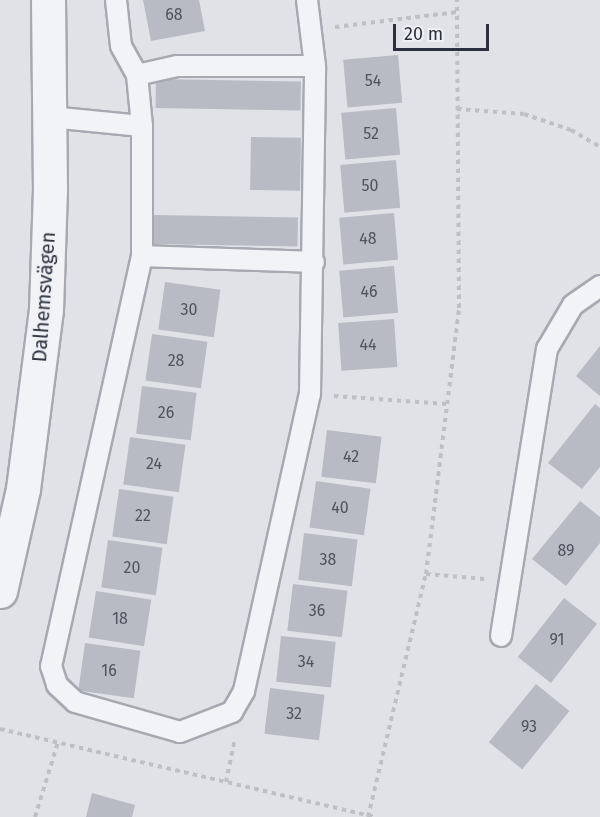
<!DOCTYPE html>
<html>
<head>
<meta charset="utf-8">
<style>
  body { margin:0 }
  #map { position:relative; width:600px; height:817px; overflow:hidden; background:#e0e2e7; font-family:"Fira Sans",sans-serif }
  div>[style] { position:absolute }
  .building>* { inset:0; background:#b8bbc4; transform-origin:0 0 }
  .path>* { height:4px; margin-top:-2px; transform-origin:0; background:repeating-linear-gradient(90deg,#bec0c6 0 4.5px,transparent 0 9px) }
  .roads { filter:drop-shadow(2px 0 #a6a9b1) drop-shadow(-2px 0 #a6a9b1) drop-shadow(0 2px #a6a9b1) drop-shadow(0 -2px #a6a9b1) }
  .service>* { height:20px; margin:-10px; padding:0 10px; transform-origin:10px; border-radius:10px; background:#f2f3f6 }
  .minor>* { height:33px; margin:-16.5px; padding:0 16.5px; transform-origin:16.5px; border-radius:16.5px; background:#f2f3f6 }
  span { translate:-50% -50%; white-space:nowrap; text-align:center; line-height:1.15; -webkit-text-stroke:4.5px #eff1f5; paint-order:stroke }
  .number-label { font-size:16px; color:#4e535f }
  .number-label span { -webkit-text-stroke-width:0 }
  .street-label { font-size:20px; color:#2a303d }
  .scale { position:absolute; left:393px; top:24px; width:96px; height:27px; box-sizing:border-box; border:3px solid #2a303d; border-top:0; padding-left:8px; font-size:18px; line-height:21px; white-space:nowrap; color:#2a303d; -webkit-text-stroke:4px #eff1f5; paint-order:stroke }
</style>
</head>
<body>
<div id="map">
  <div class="building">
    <div style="clip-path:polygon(143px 0,199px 0,205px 31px,151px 41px)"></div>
    <div style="left:398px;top:55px;width:48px;height:55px;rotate:85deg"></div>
    <div style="left:156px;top:79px;width:145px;height:29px;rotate:1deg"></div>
    <div style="left:396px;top:108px;width:47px;height:55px;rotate:85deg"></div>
    <div style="left:251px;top:137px;width:50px;height:53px;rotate:1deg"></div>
    <div style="left:396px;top:160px;width:48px;height:56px;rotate:85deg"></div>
    <div style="left:394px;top:213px;width:47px;height:55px;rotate:85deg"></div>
    <div style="left:154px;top:215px;width:144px;height:29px;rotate:1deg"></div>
    <div style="left:394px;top:266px;width:47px;height:55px;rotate:85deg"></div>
    <div style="left:165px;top:282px;width:56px;height:48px;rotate:8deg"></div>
    <div style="left:394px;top:319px;width:48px;height:56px;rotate:86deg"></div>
    <div style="left:152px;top:334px;width:56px;height:47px;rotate:8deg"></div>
    <div style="clip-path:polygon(600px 346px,600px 396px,576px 376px)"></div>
    <div style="left:142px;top:386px;width:55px;height:48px;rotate:7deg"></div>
    <div style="clip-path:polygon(595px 404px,600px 408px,600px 467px,582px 489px,548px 463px)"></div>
    <div style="left:327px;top:430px;width:55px;height:47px;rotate:7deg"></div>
    <div style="left:130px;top:437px;width:56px;height:48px;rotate:8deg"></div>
    <div style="left:316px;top:481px;width:55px;height:47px;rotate:8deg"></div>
    <div style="left:119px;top:489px;width:55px;height:48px;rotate:8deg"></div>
    <div style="clip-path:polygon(580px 501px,600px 517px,600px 543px,566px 586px,532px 559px)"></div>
    <div style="left:304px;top:533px;width:54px;height:47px;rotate:7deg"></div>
    <div style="left:108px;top:540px;width:55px;height:48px;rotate:8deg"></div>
    <div style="left:293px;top:584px;width:55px;height:47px;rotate:7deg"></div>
    <div style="left:96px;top:591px;width:56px;height:47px;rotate:9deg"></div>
    <div style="left:564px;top:598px;width:42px;height:75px;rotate:38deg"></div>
    <div style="left:281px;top:636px;width:55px;height:46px;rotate:6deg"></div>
    <div style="left:85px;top:643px;width:56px;height:48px;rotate:8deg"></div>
    <div style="left:536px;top:684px;width:43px;height:75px;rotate:39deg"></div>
    <div style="left:270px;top:688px;width:55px;height:46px;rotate:7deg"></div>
    <div style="clip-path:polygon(92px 793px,135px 805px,132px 817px,86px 817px)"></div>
  </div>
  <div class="path">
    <div style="left:335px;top:27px;width:123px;rotate:-7deg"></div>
    <div style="left:457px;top:109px;width:67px;rotate:4.3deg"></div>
    <div style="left:524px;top:114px;width:50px;rotate:18.8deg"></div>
    <div style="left:571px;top:130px;width:34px;rotate:30deg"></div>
    <div style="left:334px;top:396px;width:113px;rotate:4deg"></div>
    <div style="left:426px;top:574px;width:59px;rotate:4.8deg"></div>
    <div style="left:0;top:729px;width:385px;rotate:13.2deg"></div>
    <div style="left:226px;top:782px;width:45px;rotate:-78.4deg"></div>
    <div style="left:35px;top:817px;width:78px;rotate:-73deg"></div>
    <div style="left:368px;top:817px;width:250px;rotate:-76.6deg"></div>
    <div style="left:426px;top:574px;width:268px;rotate:-82.9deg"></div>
    <div style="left:459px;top:308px;width:308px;rotate:-90.4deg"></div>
  </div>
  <div class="roads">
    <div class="service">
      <div style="left:116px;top:0;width:46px;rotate:83.8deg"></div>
      <div style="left:121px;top:46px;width:33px;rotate:61deg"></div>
      <div style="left:137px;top:75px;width:51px;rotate:84.4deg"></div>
      <div style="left:142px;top:126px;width:130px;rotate:90deg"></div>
      <div style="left:142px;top:256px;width:420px;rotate:102.5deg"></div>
      <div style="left:51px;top:666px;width:20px;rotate:72deg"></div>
      <div style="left:57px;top:685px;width:25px;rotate:43deg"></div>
      <div style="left:75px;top:702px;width:109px;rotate:15.9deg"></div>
      <div style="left:180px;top:732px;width:56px;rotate:-21deg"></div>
      <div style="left:232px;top:712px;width:24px;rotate:-60deg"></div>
      <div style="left:244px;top:691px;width:304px;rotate:-77.5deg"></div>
      <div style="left:310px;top:394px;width:328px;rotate:-89.1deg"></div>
      <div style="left:315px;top:66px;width:66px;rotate:-96.9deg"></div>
      <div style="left:137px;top:75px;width:41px;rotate:-12.7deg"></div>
      <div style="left:177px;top:66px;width:138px"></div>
      <div style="left:50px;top:117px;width:92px;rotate:5.6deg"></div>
      <div style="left:142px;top:256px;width:172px;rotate:2deg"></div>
      <div style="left:501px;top:636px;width:291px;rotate:-80.9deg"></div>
      <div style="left:547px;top:349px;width:51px;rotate:-59.4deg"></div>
      <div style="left:573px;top:305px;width:33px;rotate:-35deg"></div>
    </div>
    <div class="minor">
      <div style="left:0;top:591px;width:105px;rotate:-77.3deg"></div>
      <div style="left:23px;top:489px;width:180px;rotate:-82.7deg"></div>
      <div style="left:46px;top:310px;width:120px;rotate:-88.1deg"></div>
      <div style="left:50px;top:190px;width:190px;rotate:-90.6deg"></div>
    </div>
  </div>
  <div class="number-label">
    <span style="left:174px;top:15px">68</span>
    <span style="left:373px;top:81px">54</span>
    <span style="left:371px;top:134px">52</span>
    <span style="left:370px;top:186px">50</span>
    <span style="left:368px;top:239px">48</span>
    <span style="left:369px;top:292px">46</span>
    <span style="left:189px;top:310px">30</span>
    <span style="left:368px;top:345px">44</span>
    <span style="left:176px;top:361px">28</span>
    <span style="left:166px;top:413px">26</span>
    <span style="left:351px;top:457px">42</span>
    <span style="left:154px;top:464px">24</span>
    <span style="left:340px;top:508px">40</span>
    <span style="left:143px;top:516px">22</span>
    <span style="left:566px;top:551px">89</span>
    <span style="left:328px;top:560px">38</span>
    <span style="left:132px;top:568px">20</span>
    <span style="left:317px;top:611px">36</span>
    <span style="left:120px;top:619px">18</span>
    <span style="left:557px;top:640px">91</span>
    <span style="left:306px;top:662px">34</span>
    <span style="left:109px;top:671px">16</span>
    <span style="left:294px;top:714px">32</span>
    <span style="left:529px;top:727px">93</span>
  </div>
  <div class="street-label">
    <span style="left:44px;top:297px;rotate:-86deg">Dalhemsvägen</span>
  </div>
  <div class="scale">20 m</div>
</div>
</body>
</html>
